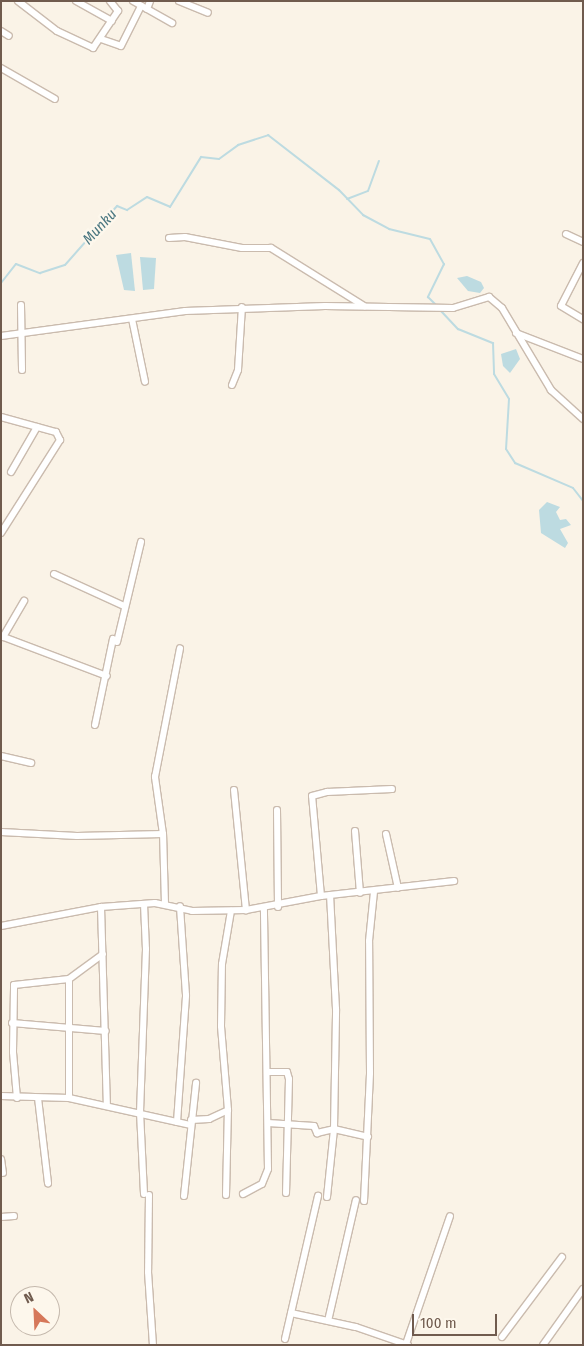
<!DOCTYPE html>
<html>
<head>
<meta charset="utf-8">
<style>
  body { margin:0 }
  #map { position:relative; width:584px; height:1346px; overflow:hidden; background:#faf3e7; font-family:"Fira Sans Condensed",sans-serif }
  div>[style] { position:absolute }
  .water>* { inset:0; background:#bddbe1 }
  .stream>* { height:2px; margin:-1px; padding:0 1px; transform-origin:1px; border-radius:1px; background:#bddbe1 }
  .roads { filter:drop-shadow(1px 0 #cabbae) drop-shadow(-1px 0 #cabbae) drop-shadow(0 1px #cabbae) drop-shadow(0 -1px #cabbae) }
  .minor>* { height:6px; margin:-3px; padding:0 3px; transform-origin:3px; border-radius:3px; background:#fff }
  span { translate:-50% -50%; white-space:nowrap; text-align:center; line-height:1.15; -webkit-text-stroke:4.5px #fdf7ec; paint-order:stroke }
  .water-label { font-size:15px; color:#4b7781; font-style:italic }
  .frame { position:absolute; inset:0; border:2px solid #705b4e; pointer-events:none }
  .north { position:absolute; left:10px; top:1286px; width:50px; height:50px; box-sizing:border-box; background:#fdf7ec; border:1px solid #c5b9ad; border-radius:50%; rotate:335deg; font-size:14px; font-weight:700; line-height:20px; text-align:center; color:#705b4e }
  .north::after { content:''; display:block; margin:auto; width:18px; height:22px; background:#d6785a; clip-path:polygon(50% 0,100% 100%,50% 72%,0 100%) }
  .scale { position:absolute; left:412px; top:1314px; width:85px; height:22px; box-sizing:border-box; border:2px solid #705b4e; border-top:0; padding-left:6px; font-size:15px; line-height:18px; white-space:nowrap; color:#705b4e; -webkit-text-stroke:4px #fdf7ec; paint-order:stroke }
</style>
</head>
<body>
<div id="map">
  <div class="water">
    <div style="clip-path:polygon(131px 253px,135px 291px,124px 290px,116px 255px)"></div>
    <div style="clip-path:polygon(140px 257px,156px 258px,154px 289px,143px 290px)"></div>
    <div style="clip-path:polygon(467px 276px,481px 282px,484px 288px,480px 293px,468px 291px,457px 278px)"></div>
    <div style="clip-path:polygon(516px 349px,520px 359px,510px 373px,503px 366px,501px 354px)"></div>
    <div style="clip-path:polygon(547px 502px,560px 507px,556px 512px,560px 520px,566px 519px,571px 525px,560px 529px,568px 543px,565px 548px,541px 533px,539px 510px)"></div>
  </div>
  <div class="stream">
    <div style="left:347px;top:199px;width:22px;rotate:-21deg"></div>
    <div style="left:368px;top:191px;width:32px;rotate:-70deg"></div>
    <div style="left:1px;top:283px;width:24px;rotate:-52deg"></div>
    <div style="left:16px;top:264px;width:26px;rotate:21deg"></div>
    <div style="left:40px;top:273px;width:26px;rotate:-18deg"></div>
    <div style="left:65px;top:265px;width:79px;rotate:-48.6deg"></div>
    <div style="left:117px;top:206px;width:11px;rotate:22deg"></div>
    <div style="left:127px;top:210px;width:24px;rotate:-33deg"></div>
    <div style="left:147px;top:197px;width:25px;rotate:23deg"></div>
    <div style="left:170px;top:207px;width:59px;rotate:-58.2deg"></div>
    <div style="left:201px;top:157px;width:18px;rotate:6deg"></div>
    <div style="left:219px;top:159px;width:24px;rotate:-36deg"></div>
    <div style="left:238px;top:145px;width:32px;rotate:-18deg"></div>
    <div style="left:268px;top:135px;width:90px;rotate:37.8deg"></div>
    <div style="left:339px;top:190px;width:35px;rotate:46deg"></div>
    <div style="left:363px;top:215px;width:30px;rotate:28deg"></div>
    <div style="left:389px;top:229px;width:42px;rotate:13.7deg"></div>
    <div style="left:430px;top:239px;width:29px;rotate:61deg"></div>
    <div style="left:444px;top:264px;width:37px;rotate:116deg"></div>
    <div style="left:428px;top:297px;width:11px;rotate:45deg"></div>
    <div style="left:441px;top:311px;width:25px;rotate:47deg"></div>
    <div style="left:458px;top:329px;width:38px;rotate:22deg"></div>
    <div style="left:493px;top:343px;width:31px;rotate:88deg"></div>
    <div style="left:494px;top:374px;width:29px;rotate:59deg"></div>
    <div style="left:509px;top:399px;width:50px;rotate:93.4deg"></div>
    <div style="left:506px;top:449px;width:17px;rotate:57deg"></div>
    <div style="left:515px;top:463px;width:63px;rotate:23.3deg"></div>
    <div style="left:573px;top:488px;width:16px;rotate:52deg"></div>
  </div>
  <div class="roads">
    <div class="minor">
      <div style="left:18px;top:1px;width:49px;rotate:37.6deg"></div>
      <div style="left:57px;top:31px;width:40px;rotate:25deg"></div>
      <div style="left:93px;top:48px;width:45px;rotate:-56deg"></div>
      <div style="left:118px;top:11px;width:13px;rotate:-129deg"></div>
      <div style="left:76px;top:1px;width:41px;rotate:29.1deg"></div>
      <div style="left:133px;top:1px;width:45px;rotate:29.4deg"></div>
      <div style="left:179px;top:1px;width:31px;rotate:22deg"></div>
      <div style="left:147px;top:9px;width:9px;rotate:-69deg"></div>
      <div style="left:1px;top:31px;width:9px;rotate:32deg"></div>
      <div style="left:101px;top:39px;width:21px;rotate:19deg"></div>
      <div style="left:121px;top:46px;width:45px;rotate:-63.4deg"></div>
      <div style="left:1px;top:68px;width:62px;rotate:29.9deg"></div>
      <div style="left:566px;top:234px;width:19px;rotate:25deg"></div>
      <div style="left:169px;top:238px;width:16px;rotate:-4deg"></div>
      <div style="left:185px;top:237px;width:58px;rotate:10.9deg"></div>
      <div style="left:242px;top:248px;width:29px"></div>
      <div style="left:271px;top:248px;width:110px;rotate:31.9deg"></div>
      <div style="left:583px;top:263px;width:48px;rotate:117.1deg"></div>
      <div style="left:561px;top:306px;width:26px;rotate:31deg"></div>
      <div style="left:21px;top:305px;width:65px;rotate:89.1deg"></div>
      <div style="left:132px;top:319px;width:64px;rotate:78.3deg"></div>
      <div style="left:516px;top:333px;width:72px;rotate:21.2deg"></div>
      <div style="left:1px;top:336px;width:186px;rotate:-7.7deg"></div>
      <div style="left:185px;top:311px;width:140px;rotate:-2deg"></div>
      <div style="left:325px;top:306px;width:128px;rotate:0.9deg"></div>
      <div style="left:453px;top:308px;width:38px;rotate:-17deg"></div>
      <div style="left:489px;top:297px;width:17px;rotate:40deg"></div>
      <div style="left:502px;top:308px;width:96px;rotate:59.1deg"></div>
      <div style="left:551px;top:390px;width:43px;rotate:42.2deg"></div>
      <div style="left:232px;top:385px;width:16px;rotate:-68deg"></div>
      <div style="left:238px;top:370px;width:63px;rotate:-86.4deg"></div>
      <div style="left:1px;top:417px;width:57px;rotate:15.3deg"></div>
      <div style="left:56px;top:432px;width:9px;rotate:63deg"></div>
      <div style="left:60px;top:440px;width:110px;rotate:122.4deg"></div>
      <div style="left:11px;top:472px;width:52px;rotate:-60deg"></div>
      <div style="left:54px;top:574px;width:77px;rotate:24.6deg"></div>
      <div style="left:1px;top:636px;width:113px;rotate:20.7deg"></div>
      <div style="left:3px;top:637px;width:42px;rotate:-59.7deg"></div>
      <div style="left:117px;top:642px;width:103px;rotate:-76.5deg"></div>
      <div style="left:95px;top:725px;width:88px;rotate:-78.2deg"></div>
      <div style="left:1px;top:756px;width:31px;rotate:13deg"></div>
      <div style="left:234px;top:790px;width:121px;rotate:84.3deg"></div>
      <div style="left:277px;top:810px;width:97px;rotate:89.4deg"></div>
      <div style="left:355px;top:831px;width:62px;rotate:85.4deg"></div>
      <div style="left:1px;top:832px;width:76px;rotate:3deg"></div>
      <div style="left:77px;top:836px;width:86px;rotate:-1.3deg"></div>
      <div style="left:386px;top:834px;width:55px;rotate:77.5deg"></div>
      <div style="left:321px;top:896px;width:100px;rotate:-95.1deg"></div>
      <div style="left:312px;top:796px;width:16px;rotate:-15deg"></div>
      <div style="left:327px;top:792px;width:65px;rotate:-2.6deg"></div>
      <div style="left:144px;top:904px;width:45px;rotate:87.5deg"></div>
      <div style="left:146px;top:949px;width:163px;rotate:92.1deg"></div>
      <div style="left:140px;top:1112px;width:82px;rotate:87.2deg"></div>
      <div style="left:165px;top:904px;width:70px;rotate:-91.6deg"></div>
      <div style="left:163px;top:834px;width:58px;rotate:-98deg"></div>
      <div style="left:155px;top:777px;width:131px;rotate:-79deg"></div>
      <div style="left:101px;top:907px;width:199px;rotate:88.3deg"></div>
      <div style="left:1px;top:926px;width:102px;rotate:-10.8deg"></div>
      <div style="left:101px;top:907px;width:54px;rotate:-4.2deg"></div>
      <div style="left:155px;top:903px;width:38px;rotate:12deg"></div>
      <div style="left:192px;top:911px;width:54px;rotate:-1.1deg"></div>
      <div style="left:246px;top:910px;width:76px;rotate:-10.6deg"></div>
      <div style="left:321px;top:896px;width:134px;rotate:-6.4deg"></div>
      <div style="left:12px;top:1023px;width:94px;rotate:4.9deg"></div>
      <div style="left:267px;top:1072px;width:20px"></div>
      <div style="left:287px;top:1072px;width:7px;rotate:74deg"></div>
      <div style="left:289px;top:1079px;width:114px;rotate:91.5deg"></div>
      <div style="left:1px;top:1096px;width:68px;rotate:1.7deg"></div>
      <div style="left:69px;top:1098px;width:125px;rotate:12.5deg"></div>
      <div style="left:17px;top:1098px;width:46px;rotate:-95deg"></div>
      <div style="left:13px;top:1052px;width:67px;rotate:-89.1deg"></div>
      <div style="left:14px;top:985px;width:55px;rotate:-6.2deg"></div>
      <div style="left:69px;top:979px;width:42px;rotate:-36.3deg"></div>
      <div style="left:38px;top:1098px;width:86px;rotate:83.3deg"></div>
      <div style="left:69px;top:1098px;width:119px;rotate:-90deg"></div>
      <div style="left:191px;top:1120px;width:18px;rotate:-3deg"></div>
      <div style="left:209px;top:1119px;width:21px;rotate:-25deg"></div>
      <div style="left:177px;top:1122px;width:127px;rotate:-85.9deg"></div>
      <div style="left:186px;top:995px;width:89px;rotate:-93.9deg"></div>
      <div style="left:268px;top:1123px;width:46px;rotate:3.7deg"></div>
      <div style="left:314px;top:1126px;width:8px;rotate:67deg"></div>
      <div style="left:317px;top:1133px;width:17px;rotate:-13deg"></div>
      <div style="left:334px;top:1129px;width:35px;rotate:13deg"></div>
      <div style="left:1px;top:1159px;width:14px;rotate:82deg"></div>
      <div style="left:243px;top:1194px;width:21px;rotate:-28deg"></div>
      <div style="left:262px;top:1184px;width:16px;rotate:-68deg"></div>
      <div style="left:268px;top:1169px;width:261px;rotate:-90.9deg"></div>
      <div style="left:149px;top:1195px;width:77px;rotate:90.7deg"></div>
      <div style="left:148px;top:1272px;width:73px;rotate:86.1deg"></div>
      <div style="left:226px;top:1195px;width:85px;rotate:-88.7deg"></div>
      <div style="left:228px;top:1110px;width:84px;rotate:-94.8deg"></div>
      <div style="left:221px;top:1026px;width:62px;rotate:-89.1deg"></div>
      <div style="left:222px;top:964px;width:54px;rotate:-80.4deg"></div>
      <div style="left:184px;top:1196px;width:114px;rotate:-83.9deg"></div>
      <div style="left:327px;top:1197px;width:68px;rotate:-84.1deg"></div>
      <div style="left:334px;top:1129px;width:120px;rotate:-89deg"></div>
      <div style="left:336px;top:1009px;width:114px;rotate:-93deg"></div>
      <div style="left:364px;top:1201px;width:128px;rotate:-87.3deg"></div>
      <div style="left:370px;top:1073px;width:132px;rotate:-90.4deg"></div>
      <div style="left:369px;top:941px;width:49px;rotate:-84.2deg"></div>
      <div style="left:1px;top:1217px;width:13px;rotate:-4deg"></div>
      <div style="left:291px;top:1313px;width:66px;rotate:12.2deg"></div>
      <div style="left:356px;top:1327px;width:55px;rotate:19.1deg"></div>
      <div style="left:328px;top:1321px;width:124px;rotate:-77deg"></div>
      <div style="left:502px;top:1337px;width:100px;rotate:-53.1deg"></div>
      <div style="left:285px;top:1339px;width:147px;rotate:-77deg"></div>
      <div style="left:406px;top:1344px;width:135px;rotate:-71deg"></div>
      <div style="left:543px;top:1345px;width:69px;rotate:-54.5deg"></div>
    </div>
  </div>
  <div class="water-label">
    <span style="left:100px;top:227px;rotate:-47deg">Munku</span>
  </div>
  <div class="frame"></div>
  <div class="north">N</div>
  <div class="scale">100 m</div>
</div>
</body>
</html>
